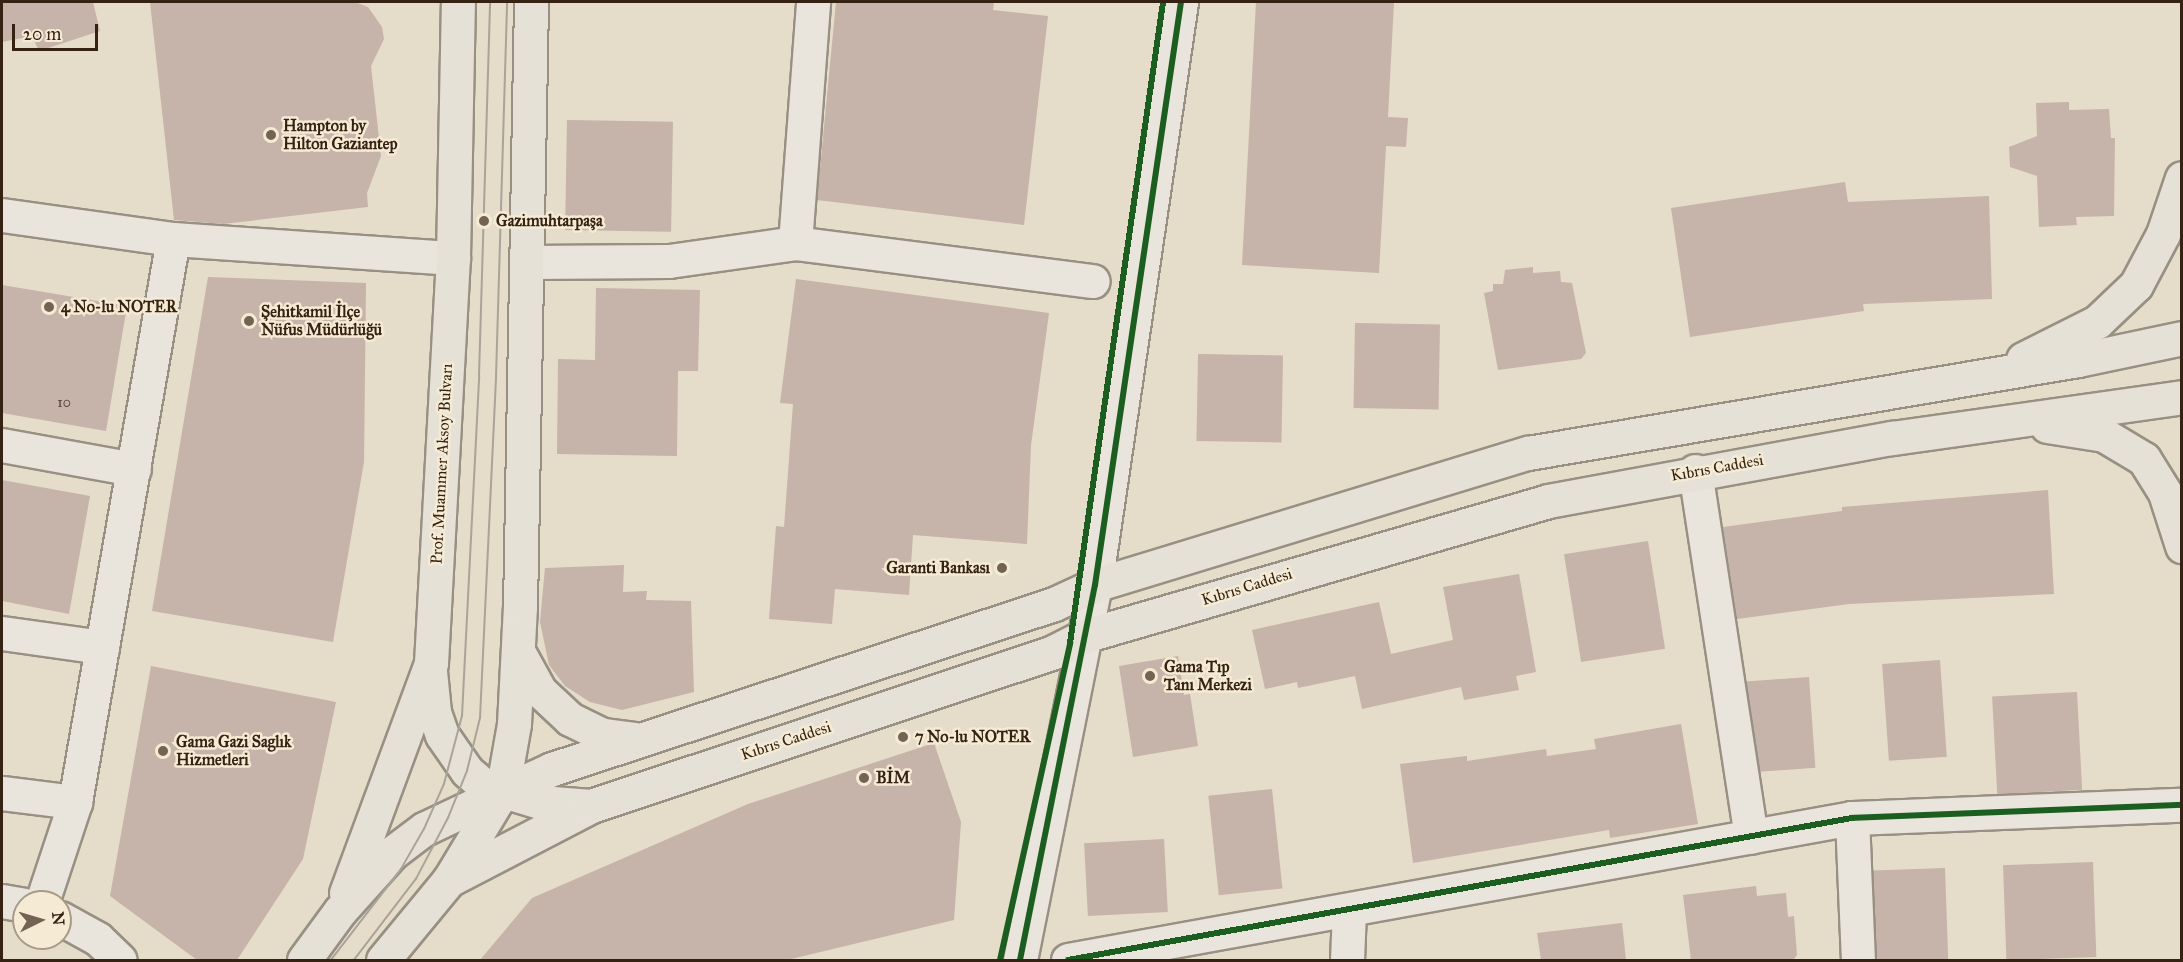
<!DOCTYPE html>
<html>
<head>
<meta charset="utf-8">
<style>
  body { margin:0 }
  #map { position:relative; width:2183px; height:962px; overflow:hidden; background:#e5dcc9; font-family:"IM FELL Great Primer",serif }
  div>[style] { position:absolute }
  .building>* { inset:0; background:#c6b3a9; transform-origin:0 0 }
  .roads { filter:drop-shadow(2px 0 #979083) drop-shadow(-2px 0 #979083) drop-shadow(0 2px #979083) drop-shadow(0 -2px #979083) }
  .minor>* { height:33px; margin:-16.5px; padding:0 16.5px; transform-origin:16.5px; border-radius:16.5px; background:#eae5dc }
  .major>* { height:33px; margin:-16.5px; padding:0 16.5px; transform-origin:16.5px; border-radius:16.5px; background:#e6e1d7 }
  .tram>* { height:1.5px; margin:-0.75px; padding:0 0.75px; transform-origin:0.75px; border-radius:0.75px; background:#a9a39a }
  .cycleway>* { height:6px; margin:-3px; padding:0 3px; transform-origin:3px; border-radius:3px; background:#1b5e20 }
  .dots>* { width:16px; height:16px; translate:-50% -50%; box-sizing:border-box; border:3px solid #f5ebd5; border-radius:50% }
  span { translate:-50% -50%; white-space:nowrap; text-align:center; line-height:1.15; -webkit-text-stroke:5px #f5ebd5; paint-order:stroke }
  .number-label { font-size:14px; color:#5a4638 }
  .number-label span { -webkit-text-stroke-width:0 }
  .poi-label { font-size:16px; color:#362212; font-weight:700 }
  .left { translate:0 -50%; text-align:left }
  .right { translate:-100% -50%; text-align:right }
  .street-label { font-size:16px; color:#362212 }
  .frame { position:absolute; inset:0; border:3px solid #362212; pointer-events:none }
  .north { position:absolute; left:12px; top:890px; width:60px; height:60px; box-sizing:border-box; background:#f5ebd5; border:2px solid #a99b87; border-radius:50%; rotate:85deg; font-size:16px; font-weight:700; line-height:24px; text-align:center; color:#362212 }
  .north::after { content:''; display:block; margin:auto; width:21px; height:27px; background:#736352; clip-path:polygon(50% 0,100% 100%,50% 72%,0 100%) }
  .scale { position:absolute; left:12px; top:24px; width:86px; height:27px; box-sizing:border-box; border:3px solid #362212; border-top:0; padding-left:8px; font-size:18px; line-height:21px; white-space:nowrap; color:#362212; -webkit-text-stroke:4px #f5ebd5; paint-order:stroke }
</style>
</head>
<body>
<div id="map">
  <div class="building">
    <div style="clip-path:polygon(2px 2px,93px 2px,100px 31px,39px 51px,32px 36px,2px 42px)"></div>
    <div style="clip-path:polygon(150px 2px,355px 2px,368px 7px,382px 27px,384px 39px,371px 66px,381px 156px,367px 193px,368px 207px,223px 224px,174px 220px)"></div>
    <div style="clip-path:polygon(836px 2px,994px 2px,993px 10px,1048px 16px,1024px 225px,817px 200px)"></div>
    <div style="clip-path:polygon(1256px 2px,1394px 2px,1388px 117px,1408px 118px,1406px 147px,1386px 146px,1379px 273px,1242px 265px)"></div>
    <div style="clip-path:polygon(2069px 102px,2069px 110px,2109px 109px,2111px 138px,2115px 138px,2114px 216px,2076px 217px,2077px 225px,2039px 227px,2037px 176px,2010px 167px,2009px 147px,2037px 136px,2036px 103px)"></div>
    <div style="left:567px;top:120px;width:106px;height:110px;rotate:1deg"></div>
    <div style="clip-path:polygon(1845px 182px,1848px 202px,1989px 196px,1992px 299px,1863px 304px,1864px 311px,1690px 337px,1671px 208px)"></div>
    <div style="clip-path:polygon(1533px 267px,1533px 273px,1560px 271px,1561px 282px,1572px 283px,1586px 353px,1581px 359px,1498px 370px,1484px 293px,1493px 291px,1493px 284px,1503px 284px,1505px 270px)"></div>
    <div style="clip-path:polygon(208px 277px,366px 283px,364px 462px,333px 642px,152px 611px)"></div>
    <div style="clip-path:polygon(796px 279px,1049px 313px,1031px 445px,1027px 544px,913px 535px,909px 595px,835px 589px,832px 624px,769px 619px,776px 526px,784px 527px,793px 404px,780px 403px)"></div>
    <div style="clip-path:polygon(2px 285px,127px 306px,106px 431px,2px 413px)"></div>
    <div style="clip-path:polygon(596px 288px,700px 290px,698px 371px,678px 371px,677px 456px,557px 454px,558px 359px,595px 360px)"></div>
    <div style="left:1355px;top:323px;width:85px;height:85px;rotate:1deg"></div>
    <div style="left:1198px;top:354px;width:85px;height:87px;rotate:1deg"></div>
    <div style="clip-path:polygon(2px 480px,90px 496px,69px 614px,2px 601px)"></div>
    <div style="clip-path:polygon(2048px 490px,2054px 594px,1849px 604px,1737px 619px,1723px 527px,1842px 511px,1842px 507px)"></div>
    <div style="left:1648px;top:541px;width:109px;height:85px;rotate:81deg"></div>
    <div style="clip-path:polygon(624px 565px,623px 592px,647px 591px,646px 600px,691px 601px,694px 692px,622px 710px,590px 702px,565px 686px,549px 665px,540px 622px,545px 568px)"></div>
    <div style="clip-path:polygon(1519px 574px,1536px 672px,1516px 676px,1519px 690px,1464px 700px,1461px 687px,1362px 709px,1355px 676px,1298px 688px,1297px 682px,1265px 689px,1252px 630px,1379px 602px,1391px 654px,1453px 640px,1443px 587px)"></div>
    <div style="clip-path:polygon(1178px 656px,1184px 695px,1190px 694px,1198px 746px,1133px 757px,1119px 666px)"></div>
    <div style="left:1940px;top:660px;width:97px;height:58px;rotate:86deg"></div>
    <div style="clip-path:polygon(151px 666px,336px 702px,303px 859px,237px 960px,197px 960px,110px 896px)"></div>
    <div style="left:1809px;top:677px;width:91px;height:63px;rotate:86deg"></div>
    <div style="left:2077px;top:692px;width:98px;height:85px;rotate:87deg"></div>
    <div style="clip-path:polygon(1681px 724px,1698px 824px,1610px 838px,1609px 830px,1413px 863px,1400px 764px,1467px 756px,1467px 761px,1546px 749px,1547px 756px,1596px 749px,1594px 739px)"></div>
    <div style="clip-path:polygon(934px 743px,961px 822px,954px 920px,787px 960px,480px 960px,532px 898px,748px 804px)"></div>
    <div style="left:1272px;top:789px;width:100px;height:64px;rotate:84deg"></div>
    <div style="left:1164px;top:839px;width:73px;height:80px;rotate:87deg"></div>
    <div style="left:2093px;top:862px;width:95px;height:90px;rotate:88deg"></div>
    <div style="left:1945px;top:868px;width:92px;height:72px;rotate:88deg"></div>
    <div style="clip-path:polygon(1756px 886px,1757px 896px,1786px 893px,1788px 917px,1794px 916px,1797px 955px,1793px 960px,1691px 960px,1683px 895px)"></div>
    <div style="clip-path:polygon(1622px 923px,1626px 960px,1541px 960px,1537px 933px)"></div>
  </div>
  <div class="roads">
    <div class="minor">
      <div style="left:2px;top:215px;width:173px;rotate:8deg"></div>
      <div style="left:173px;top:239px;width:281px;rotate:3.9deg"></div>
      <div style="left:795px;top:243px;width:242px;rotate:-85.7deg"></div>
      <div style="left:528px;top:262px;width:141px;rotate:-0.4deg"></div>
      <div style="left:669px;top:261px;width:127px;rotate:-8.1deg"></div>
      <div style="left:795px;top:243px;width:300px;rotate:7.3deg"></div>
      <div style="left:2px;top:445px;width:134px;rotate:10.3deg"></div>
      <div style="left:1695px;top:471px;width:370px;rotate:81.3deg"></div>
      <div style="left:2px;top:633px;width:101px;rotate:8deg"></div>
      <div style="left:2px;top:793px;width:74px;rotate:7deg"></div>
      <div style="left:1852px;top:818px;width:142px;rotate:87.6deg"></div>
      <div style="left:2px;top:901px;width:22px;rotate:10deg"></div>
      <div style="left:42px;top:902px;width:105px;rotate:-71.7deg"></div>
      <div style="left:75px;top:802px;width:571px;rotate:-80.13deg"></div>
      <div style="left:60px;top:918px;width:43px;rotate:28.9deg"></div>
      <div style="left:98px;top:939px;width:30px;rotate:44deg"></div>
      <div style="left:1020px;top:960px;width:382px;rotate:-78.7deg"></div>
      <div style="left:1095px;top:585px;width:589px;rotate:-81.61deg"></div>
      <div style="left:1068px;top:960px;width:797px;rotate:-10.27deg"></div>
      <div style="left:1852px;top:818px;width:330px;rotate:-2.3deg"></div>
      <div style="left:1347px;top:960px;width:49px;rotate:-87.7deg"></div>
    </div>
    <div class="major">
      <div style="left:2023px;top:359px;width:83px;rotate:-26.6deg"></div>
      <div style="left:2097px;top:322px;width:54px;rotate:-43.5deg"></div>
      <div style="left:2136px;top:285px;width:58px;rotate:-62.1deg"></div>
      <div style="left:2163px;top:234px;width:59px;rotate:-71.3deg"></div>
      <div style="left:2047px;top:426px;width:58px;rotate:9deg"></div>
      <div style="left:2104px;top:435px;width:47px;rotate:31deg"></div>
      <div style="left:2144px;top:459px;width:40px;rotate:58deg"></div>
      <div style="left:2165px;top:493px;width:56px;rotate:72.2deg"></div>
      <div style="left:519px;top:653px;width:43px;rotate:61.1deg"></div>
      <div style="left:540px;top:691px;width:41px;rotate:43deg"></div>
      <div style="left:570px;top:719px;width:37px;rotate:26deg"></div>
      <div style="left:603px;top:735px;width:33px;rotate:7deg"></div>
      <div style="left:430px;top:671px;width:41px;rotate:84.4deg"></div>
      <div style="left:434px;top:712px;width:24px;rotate:71deg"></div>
      <div style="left:442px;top:735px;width:44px;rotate:55.2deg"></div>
      <div style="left:467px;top:771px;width:21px;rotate:41deg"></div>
      <div style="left:483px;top:785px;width:59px;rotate:16.6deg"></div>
      <div style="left:540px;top:802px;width:51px;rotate:4.5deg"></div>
      <div style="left:449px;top:880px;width:103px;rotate:-58.9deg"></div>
      <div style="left:502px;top:792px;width:69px;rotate:-80deg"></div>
      <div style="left:514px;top:724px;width:117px;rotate:-87.1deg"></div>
      <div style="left:520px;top:607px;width:605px;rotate:-88.96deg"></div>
      <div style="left:346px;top:893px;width:245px;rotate:-69.7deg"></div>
      <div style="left:431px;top:663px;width:406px;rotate:-86.9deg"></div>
      <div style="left:453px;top:258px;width:256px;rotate:-88.9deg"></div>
      <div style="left:304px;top:960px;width:61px;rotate:-53.7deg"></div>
      <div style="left:340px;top:911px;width:78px;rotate:-48.1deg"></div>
      <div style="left:392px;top:853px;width:40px;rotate:-37deg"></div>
      <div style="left:424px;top:829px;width:86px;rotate:-25.4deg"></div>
      <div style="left:502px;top:792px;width:55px;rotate:-24.7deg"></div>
      <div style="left:552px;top:769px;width:528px;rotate:-18.19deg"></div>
      <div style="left:1054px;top:604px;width:45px;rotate:-24.9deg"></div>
      <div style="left:1095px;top:585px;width:453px;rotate:-17deg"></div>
      <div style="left:1528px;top:453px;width:558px;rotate:-9.6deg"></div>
      <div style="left:2078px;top:360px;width:106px;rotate:-11.9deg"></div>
      <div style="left:383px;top:960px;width:104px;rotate:-50.5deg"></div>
      <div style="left:449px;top:880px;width:160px;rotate:-27.5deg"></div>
      <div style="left:591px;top:806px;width:487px;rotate:-18.4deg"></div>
      <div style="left:1053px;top:652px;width:35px;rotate:-27deg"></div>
      <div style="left:1084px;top:636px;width:483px;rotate:-16.2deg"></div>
      <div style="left:1548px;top:501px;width:350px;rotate:-10.4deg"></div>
      <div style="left:1892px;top:438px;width:293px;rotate:-8deg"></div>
    </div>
  </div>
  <div class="tram">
    <div style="left:331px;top:960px;width:115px;rotate:-52.4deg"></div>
    <div style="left:401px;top:869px;width:46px;rotate:-60.1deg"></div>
    <div style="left:424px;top:829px;width:49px;rotate:-66deg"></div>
    <div style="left:444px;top:784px;width:70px;rotate:-75.2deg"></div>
    <div style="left:462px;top:716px;width:340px;rotate:-87.1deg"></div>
    <div style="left:479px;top:376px;width:374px;rotate:-88.3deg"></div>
    <div style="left:354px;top:960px;width:102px;rotate:-52.6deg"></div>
    <div style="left:416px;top:879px;width:69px;rotate:-62.3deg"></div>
    <div style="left:448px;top:818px;width:51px;rotate:-68deg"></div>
    <div style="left:467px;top:771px;width:55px;rotate:-76.2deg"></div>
    <div style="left:480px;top:718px;width:341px;rotate:-87.3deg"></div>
    <div style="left:496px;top:377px;width:375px;rotate:-88.3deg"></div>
  </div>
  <div class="cycleway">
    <div style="left:1000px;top:960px;width:325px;rotate:-77.5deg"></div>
    <div style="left:1070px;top:643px;width:648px;rotate:-81.74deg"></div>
    <div style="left:1020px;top:960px;width:382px;rotate:-78.7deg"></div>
    <div style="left:1095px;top:585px;width:589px;rotate:-81.61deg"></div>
    <div style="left:1068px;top:960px;width:797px;rotate:-10.27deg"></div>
    <div style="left:1852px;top:818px;width:330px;rotate:-2.3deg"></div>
  </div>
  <div class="dots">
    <div style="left:271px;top:135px;background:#736352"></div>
    <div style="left:484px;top:221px;background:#736352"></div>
    <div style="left:49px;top:307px;background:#736352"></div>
    <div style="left:249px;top:321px;background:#736352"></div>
    <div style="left:1002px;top:568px;background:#736352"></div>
    <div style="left:1150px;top:676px;background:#736352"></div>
    <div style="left:903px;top:737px;background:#736352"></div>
    <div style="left:163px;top:751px;background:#736352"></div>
    <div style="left:864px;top:778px;background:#736352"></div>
  </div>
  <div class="number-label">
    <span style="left:64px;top:403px">10</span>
  </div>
  <div class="poi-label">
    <span class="left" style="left:283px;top:135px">Hampton by<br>Hilton Gaziantep</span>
    <span class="left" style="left:496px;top:221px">Gazimuhtarpaşa</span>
    <span class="left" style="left:61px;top:307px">4 No-lu NOTER</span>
    <span class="left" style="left:261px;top:321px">Şehitkamil İlçe<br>Nüfus Müdürlüğü</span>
    <span class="right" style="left:990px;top:568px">Garanti Bankası</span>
    <span class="left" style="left:1164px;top:676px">Gama Tıp<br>Tanı Merkezi</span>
    <span class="left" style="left:915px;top:737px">7 No-lu NOTER</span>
    <span class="left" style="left:176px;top:751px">Gama Gazi Saglık<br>Hizmetleri</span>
    <span class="left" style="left:876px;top:778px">BİM</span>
  </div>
  <div class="street-label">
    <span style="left:442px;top:464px;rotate:-87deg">Prof. Muammer Aksoy Bulvarı</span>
    <span style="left:1717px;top:468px;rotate:-10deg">Kıbrıs Caddesi</span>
    <span style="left:1247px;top:587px;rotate:-17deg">Kıbrıs Caddesi</span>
    <span style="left:786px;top:741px;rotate:-18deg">Kıbrıs Caddesi</span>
  </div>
  <div class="frame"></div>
  <div class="north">N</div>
  <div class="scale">20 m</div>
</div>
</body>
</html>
